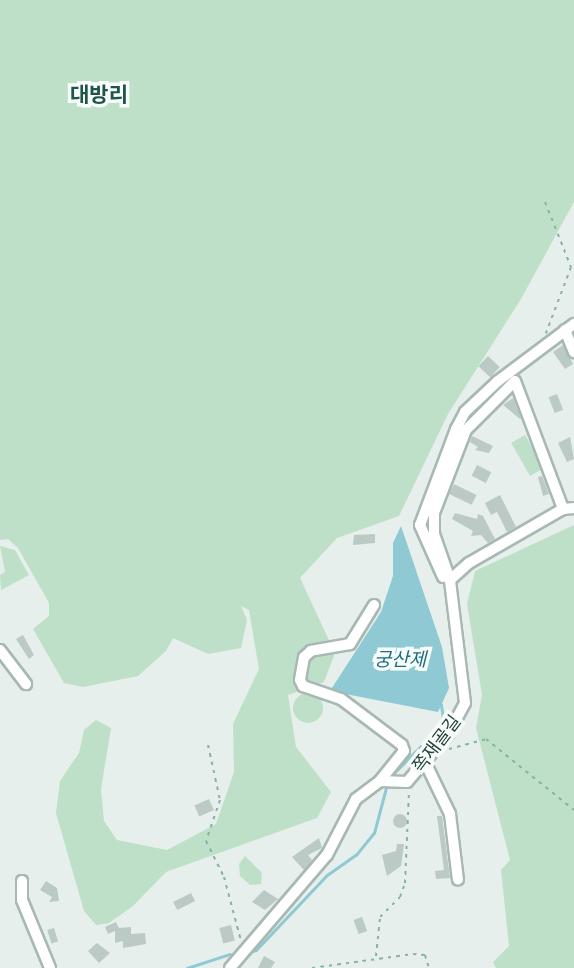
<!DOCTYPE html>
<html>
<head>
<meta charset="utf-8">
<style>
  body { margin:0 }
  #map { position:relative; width:574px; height:968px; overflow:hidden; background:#e6efeb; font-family:Arial,"Noto Sans KR",sans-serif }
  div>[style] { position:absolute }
  .green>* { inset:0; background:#bfe0c8; transform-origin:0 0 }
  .round { border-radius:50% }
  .water>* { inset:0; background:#8ec9d4 }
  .stream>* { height:2.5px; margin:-1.25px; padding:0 1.25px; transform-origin:1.25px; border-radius:1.25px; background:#8ec9d4 }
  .building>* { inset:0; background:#bbcac4; transform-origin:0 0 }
  .path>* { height:2px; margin-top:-1px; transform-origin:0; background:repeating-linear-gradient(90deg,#86b3a5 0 3.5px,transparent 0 8.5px) }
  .roads { filter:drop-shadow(2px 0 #a8b8b2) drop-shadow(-2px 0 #a8b8b2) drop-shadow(0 2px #a8b8b2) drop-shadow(0 -2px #a8b8b2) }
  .minor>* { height:10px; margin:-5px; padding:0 5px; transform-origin:5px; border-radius:5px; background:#fff }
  span { translate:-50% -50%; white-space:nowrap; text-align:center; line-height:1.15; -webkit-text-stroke:7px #f7fbf9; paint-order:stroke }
  .street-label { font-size:18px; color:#24423a }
  .water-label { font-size:19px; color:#1c6f80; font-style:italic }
  .quarter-label { font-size:21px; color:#1f5548; font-weight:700 }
</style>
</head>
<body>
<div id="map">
  <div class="green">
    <div style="clip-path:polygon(0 0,574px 0,574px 202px,521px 299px,448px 414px,399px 516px,337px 538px,300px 578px,335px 653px,324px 682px,288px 695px,296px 747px,331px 792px,317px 818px,166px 872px,133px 906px,109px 923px,96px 925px,84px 911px,56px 813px,60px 781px,79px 753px,84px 730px,96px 720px,111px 728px,101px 789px,104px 821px,117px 840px,167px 850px,216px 824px,234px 772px,233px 724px,259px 669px,249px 610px,241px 606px,247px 620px,241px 648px,208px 654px,173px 638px,166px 651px,138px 676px,83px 687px,64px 683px,33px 629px,49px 616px,49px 603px,18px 548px,8px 539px,0 540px)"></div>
    <div style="left:525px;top:435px;width:38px;height:16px;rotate:60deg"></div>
    <div style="clip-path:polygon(574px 525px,574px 968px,496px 968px,493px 962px,509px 946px,501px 870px,510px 860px,476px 728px,482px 695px,467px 604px,475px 571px)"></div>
    <div style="clip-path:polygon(0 546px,15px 550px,29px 575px,1px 590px,0 575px,5px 572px)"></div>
    <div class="round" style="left:293px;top:693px;width:30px;height:30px"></div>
    <div style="clip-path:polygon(245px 856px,262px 873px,261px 884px,250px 885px,240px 876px,239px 864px)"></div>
  </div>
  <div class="water">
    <div style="clip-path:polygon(401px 526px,442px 647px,449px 688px,438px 712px,330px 691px,381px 612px,393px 576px,393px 543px)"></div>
  </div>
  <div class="stream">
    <div style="left:392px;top:775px;width:58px;rotate:-45deg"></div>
    <div style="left:433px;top:734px;width:19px;rotate:-58deg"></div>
    <div style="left:443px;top:718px;width:13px;rotate:-99deg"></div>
    <div style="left:249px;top:952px;width:7px;rotate:-16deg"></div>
    <div style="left:256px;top:950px;width:103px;rotate:-46.6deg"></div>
    <div style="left:327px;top:875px;width:35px;rotate:-35deg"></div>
    <div style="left:356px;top:855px;width:28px;rotate:-51deg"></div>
    <div style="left:374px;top:833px;width:47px;rotate:-75.1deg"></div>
    <div style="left:187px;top:968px;width:45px;rotate:-18deg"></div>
  </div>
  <div class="building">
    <div style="clip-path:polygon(563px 345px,573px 364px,565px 369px,553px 352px)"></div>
    <div style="left:488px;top:356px;width:16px;height:14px;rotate:43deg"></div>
    <div style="left:557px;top:394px;width:17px;height:9px;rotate:69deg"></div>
    <div style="clip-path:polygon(513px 398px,521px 418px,520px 419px,503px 405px)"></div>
    <div style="clip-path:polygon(472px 436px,493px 446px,489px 453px,475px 450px,478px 447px,470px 442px)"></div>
    <div style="clip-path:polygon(570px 437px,574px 459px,567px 462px,558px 443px)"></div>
    <div style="left:477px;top:465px;width:16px;height:12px;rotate:27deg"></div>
    <div style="clip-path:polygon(542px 476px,549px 494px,543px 496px,538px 477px)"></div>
    <div style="left:454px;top:484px;width:25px;height:11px;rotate:26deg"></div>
    <div style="clip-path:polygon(500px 495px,516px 527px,507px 532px,497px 512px,491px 515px,485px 503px)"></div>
    <div style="clip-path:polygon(455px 513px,477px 519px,478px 514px,483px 516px,495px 539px,488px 543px,481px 535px,471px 536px,473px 531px,452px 519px)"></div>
    <div style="clip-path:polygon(375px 534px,375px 543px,353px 545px,354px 535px)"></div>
    <div style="clip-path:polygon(23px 635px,34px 655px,29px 659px,16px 639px)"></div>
    <div style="left:209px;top:799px;width:12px;height:16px;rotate:66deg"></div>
    <div class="round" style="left:393px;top:814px;width:14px;height:14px"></div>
    <div style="clip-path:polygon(437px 816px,442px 816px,450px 878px,436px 879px,435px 871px,444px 870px)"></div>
    <div style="clip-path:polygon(319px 838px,322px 848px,308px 855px,312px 860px,304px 870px,292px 857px)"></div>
    <div style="clip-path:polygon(397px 844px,404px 844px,401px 866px,387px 876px,382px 855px,396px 851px)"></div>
    <div style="clip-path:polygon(46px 881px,57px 888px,59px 901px,49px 902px,52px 897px,40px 890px)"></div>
    <div style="clip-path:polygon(264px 890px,278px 899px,265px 910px,252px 902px)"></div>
    <div style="left:191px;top:893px;width:9px;height:20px;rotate:63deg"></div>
    <div style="left:362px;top:917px;width:15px;height:9px;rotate:70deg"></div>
    <div style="clip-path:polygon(116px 922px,119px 928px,131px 927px,131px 934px,145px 933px,146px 944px,123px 948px,123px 941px,115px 943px,115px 931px,108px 934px,105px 927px)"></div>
    <div style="left:231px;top:925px;width:16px;height:12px;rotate:76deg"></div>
    <div style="left:54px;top:928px;width:14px;height:7px;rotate:73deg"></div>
    <div style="clip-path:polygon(97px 943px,110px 953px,99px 963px,88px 951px)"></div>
    <div style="clip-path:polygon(264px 956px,275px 962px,271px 968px,258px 968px)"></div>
  </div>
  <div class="path">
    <div style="left:545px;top:202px;width:70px;rotate:68.2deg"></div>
    <div style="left:571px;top:267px;width:71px;rotate:110.7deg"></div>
    <div style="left:208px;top:745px;width:56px;rotate:77.7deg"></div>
    <div style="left:220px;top:800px;width:43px;rotate:108.9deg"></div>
    <div style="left:206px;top:841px;width:40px;rotate:63.4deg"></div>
    <div style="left:224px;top:877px;width:66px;rotate:75.1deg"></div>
    <div style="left:449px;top:749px;width:38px;rotate:-15deg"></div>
    <div style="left:486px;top:739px;width:113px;rotate:38.9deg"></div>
    <div style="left:376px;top:956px;width:39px;rotate:-84deg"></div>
    <div style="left:380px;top:917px;width:28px;rotate:-45deg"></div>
    <div style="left:400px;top:897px;width:15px;rotate:-70deg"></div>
    <div style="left:405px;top:883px;width:93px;rotate:-87.5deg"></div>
    <div style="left:312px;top:968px;width:102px;rotate:-7.9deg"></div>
    <div style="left:413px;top:954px;width:12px;rotate:5deg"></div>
    <div style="left:425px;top:955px;width:14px;rotate:73deg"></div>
  </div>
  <div class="roads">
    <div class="minor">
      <div style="left:565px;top:330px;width:24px;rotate:68deg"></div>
      <div style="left:443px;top:577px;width:57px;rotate:-113.9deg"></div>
      <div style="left:420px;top:525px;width:103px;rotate:-69.4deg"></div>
      <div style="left:456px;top:429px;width:19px;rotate:-62deg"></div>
      <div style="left:465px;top:412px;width:45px;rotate:-43.2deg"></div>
      <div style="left:498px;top:381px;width:95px;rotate:-36.9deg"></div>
      <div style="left:450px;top:580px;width:25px;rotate:-42deg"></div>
      <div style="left:469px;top:563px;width:108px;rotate:-29.9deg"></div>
      <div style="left:563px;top:509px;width:11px;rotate:-5deg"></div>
      <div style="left:374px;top:605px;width:46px;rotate:121.6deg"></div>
      <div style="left:350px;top:644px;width:40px;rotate:170deg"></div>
      <div style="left:311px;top:651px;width:9px;rotate:139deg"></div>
      <div style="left:304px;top:657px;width:23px;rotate:100deg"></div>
      <div style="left:300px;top:680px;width:7px;rotate:63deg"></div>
      <div style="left:303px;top:686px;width:40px;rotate:18.9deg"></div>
      <div style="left:341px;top:699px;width:76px;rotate:37deg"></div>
      <div style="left:402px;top:745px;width:6px;rotate:72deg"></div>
      <div style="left:404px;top:751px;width:38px;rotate:129deg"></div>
      <div style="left:0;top:650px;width:43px;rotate:52.6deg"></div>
      <div style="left:425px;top:762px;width:58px;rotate:64.3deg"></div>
      <div style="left:450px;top:814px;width:66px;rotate:83.1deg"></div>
      <div style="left:22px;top:881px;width:19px;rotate:90deg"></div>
      <div style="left:22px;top:900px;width:74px;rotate:67.6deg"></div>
      <div style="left:230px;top:968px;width:149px;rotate:-49.4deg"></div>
      <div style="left:327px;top:855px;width:63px;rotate:-62.6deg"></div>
      <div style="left:356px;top:799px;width:30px;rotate:-37deg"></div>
      <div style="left:380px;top:781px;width:27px;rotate:2deg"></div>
      <div style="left:407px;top:782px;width:65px;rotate:-49.4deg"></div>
      <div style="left:449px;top:733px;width:34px;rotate:-62deg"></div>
      <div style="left:465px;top:703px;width:124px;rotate:-97deg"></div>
      <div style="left:450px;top:580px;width:49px;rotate:-109.2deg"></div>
      <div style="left:434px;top:534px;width:21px;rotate:-90deg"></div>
      <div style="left:434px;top:513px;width:89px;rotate:-68.9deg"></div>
      <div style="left:466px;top:430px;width:69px;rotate:-45deg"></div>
      <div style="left:515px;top:381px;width:137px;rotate:69.4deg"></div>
    </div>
  </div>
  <div class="street-label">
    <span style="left:437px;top:744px;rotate:-53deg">쪽재골길</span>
  </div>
  <div class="water-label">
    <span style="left:400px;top:660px">궁산제</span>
  </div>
  <div class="quarter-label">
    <span style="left:99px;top:95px">대방리</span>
  </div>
</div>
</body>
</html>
